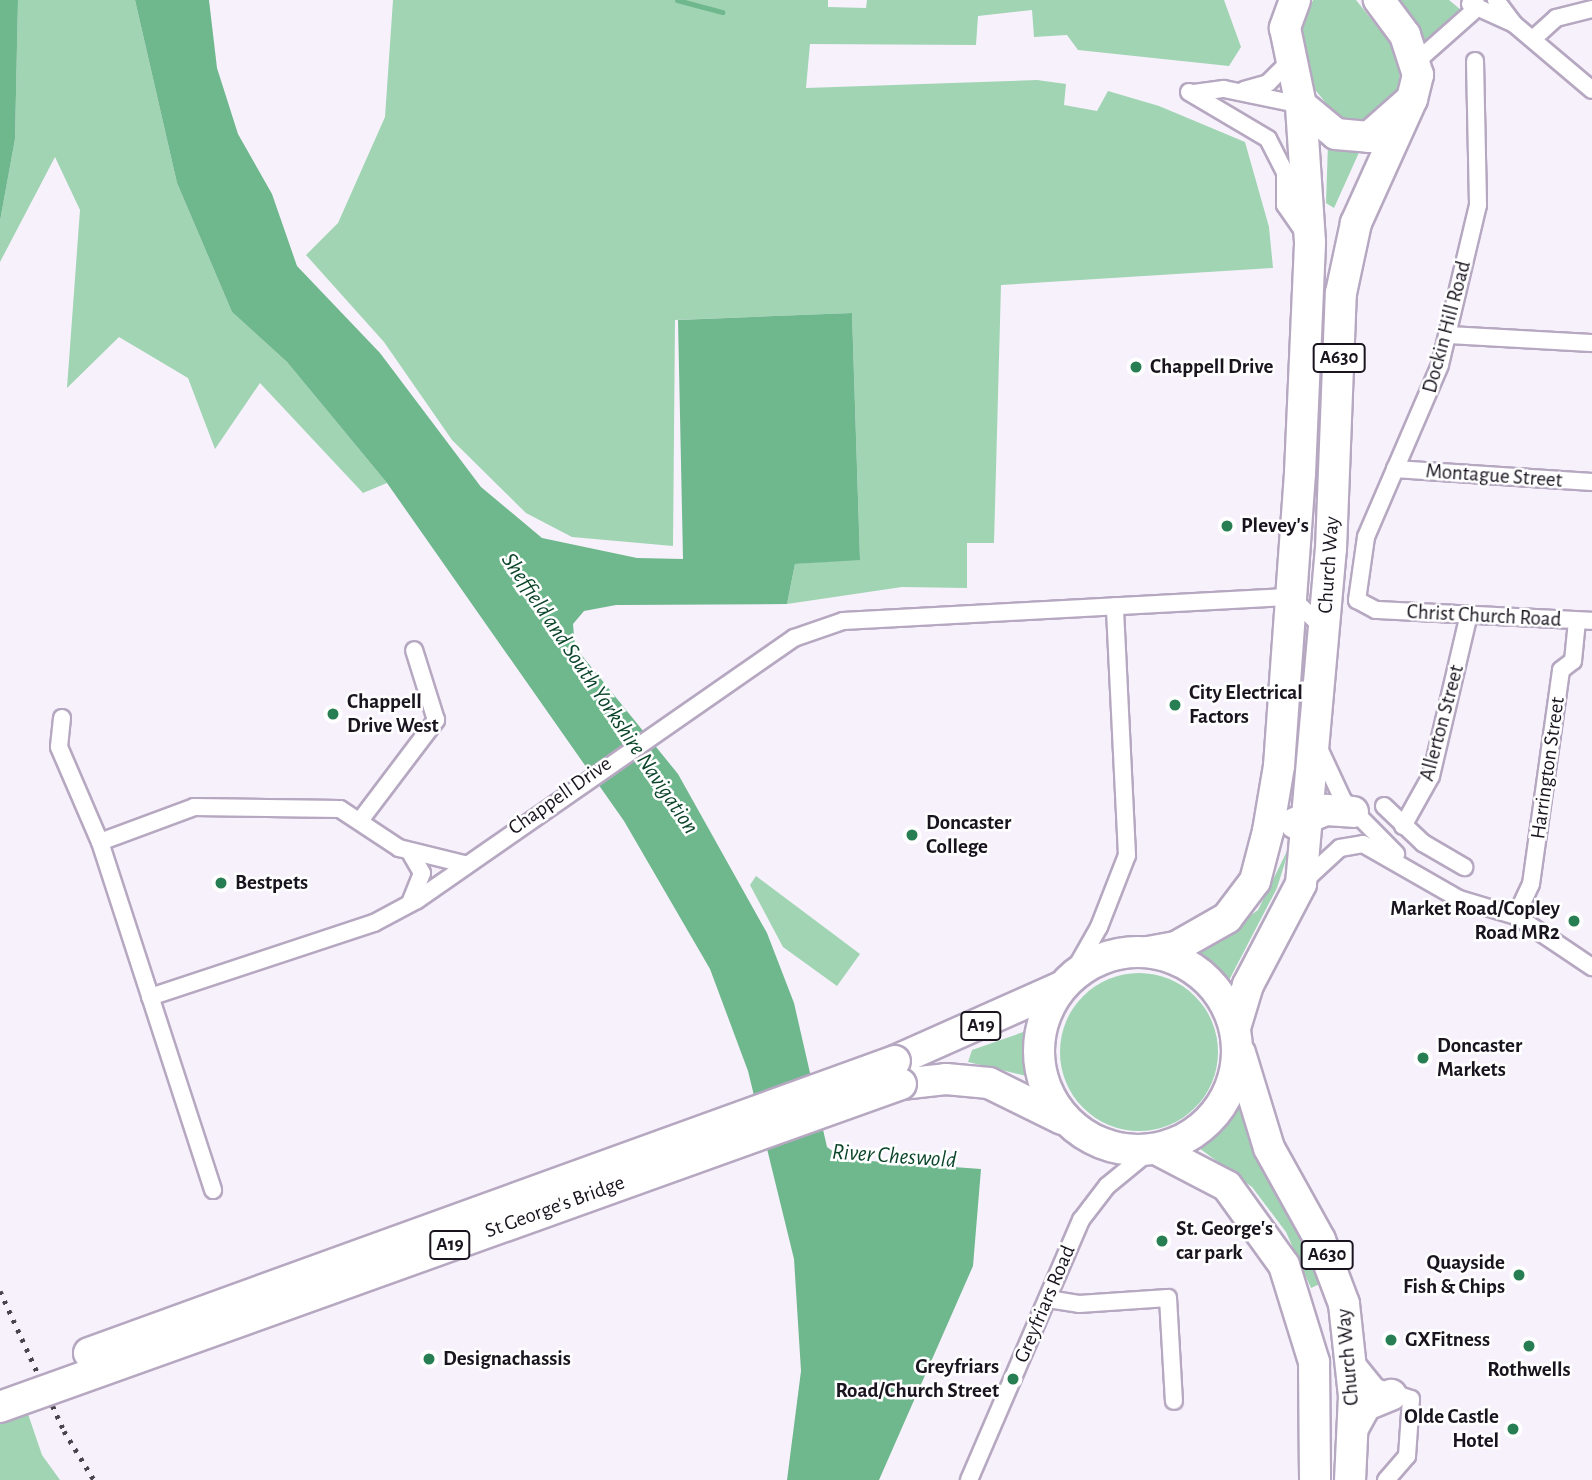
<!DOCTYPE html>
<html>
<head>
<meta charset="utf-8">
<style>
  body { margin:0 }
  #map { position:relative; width:1592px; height:1480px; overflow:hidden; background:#f7f1fc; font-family:"Alegreya Sans",sans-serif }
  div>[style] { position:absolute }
  .green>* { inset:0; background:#a0d4b3 }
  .round { border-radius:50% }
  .water>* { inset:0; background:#6fb78d }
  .stream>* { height:5px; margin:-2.5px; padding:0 2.5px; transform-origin:2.5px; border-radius:2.5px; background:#6fb78d }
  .roads { filter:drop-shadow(2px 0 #b6a8c1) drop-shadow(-2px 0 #b6a8c1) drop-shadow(0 2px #b6a8c1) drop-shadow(0 -2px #b6a8c1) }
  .street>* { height:16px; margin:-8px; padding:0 8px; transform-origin:8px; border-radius:8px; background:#fff }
  .highway>* { height:30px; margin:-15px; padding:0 15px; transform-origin:15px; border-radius:15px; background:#fff }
  .highway>.ring { margin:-15px; padding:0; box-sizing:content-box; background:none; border:30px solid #fff; border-radius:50% }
  .rail>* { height:5px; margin-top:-2.5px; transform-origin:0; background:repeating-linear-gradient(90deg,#4a444f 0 3.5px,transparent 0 10.5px) }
  .bridges { filter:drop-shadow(2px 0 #b6a8c1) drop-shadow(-2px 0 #b6a8c1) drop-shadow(0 2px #b6a8c1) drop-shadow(0 -2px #b6a8c1) }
  .highway-bridge>* { height:30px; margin:-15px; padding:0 15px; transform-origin:15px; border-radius:15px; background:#fff }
  .dots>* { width:19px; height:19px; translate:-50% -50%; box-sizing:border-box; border:4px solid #fff; border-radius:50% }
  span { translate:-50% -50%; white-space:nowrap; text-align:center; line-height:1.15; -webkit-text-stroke:5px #fff; paint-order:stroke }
  .shield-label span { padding:2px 5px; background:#fff; border:2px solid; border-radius:5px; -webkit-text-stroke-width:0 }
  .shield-label { font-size:19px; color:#19141e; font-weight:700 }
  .street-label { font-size:21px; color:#19141e }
  .poi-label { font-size:21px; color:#19141e; font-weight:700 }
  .left { translate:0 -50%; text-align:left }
  .right { translate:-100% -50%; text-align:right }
  .water-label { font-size:23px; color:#0b452a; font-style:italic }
</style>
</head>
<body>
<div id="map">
  <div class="green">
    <div style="clip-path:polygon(18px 0,135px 0,177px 183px,232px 312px,287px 362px,387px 483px,363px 493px,260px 383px,215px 449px,188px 378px,119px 337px,67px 388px,80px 210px,55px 157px,0 262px,0 221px,15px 139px)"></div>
    <div style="clip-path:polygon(393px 0,828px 0,828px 7px,866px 8px,867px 0,1224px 0,1241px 47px,1229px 66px,1078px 50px,1067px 35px,1034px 37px,1032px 10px,978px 16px,976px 45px,810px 44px,806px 88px,1037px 80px,1066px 84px,1064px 105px,1097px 111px,1108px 91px,1159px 106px,1245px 142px,1269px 227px,1273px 268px,1001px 285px,994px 543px,967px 543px,967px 588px,902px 587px,787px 604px,795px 564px,860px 559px,852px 313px,675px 320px,673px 546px,572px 537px,526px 513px,452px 440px,384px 342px,306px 255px,338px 223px,385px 117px)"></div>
    <div style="clip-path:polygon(1313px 0,1356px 0,1398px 53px,1401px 94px,1368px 124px,1339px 119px,1312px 86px,1301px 28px)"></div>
    <div style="clip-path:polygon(1394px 0,1449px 0,1461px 10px,1423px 48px)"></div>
    <div style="clip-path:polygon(1328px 144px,1361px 148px,1334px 208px,1326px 203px)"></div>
    <div style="clip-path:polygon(1291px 843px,1277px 888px,1226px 986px,1196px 955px,1258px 910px)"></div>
    <div style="clip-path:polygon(756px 876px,860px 954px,837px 986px,783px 947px,750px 885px)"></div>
    <div class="round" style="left:1060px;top:973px;width:158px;height:158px"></div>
    <div style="clip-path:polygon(1032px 1029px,1031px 1077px,968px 1062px,972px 1050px)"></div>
    <div style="clip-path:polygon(1238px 1106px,1326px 1281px,1311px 1288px,1286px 1232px,1252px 1187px,1199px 1148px)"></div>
    <div style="clip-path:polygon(27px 1411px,42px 1455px,60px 1480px,0 1480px,0 1421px)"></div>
  </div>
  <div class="water">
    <div style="clip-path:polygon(0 0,18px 0,15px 139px,0 221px)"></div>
    <div style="clip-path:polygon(135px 0,209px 0,217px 68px,238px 134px,272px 194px,297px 266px,380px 353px,481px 487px,542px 538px,637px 558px,683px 559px,678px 320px,852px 313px,860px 560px,795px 564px,787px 604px,616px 605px,584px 611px,573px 624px,575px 647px,678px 774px,767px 933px,794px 1003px,827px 1147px,843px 1159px,981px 1169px,973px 1266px,879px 1480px,787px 1480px,801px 1371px,794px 1259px,748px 1071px,710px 969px,624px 821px,387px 483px,287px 362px,232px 312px,177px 183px)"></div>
  </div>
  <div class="stream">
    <div style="left:677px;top:0;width:47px;rotate:14.9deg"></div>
  </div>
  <div class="roads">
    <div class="street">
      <div style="left:1470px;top:4px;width:48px;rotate:24.4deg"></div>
      <div style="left:1514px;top:24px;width:30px;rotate:-127deg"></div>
      <div style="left:1514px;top:24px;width:102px;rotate:40.2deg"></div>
      <div style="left:1534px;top:38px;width:30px;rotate:-42deg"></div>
      <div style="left:1556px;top:18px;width:37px;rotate:-14deg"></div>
      <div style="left:1475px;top:61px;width:144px;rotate:88.8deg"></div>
      <div style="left:1478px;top:205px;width:164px;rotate:103.4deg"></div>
      <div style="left:1440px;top:365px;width:187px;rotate:113.3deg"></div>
      <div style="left:1366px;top:537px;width:64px;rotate:98.1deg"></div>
      <div style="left:1357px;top:600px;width:21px;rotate:28deg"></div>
      <div style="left:1376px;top:610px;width:216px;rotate:2.9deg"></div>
      <div style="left:1416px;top:62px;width:81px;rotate:-41.5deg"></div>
      <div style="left:1477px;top:8px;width:8px;rotate:-104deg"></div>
      <div style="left:1244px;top:90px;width:25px;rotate:-16deg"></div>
      <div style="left:1268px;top:83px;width:33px;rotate:-45deg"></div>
      <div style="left:1189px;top:92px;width:92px;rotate:30.7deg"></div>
      <div style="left:1268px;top:139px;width:38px;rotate:63deg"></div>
      <div style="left:1285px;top:173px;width:32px;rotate:90deg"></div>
      <div style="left:1285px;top:205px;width:40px;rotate:55.1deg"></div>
      <div style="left:1194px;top:93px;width:30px;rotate:-8deg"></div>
      <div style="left:1224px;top:89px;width:79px;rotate:11.7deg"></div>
      <div style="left:1448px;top:335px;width:144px;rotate:3.2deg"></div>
      <div style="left:1395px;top:469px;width:197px;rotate:3.8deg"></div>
      <div style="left:62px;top:718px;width:29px;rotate:96deg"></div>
      <div style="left:59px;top:747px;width:103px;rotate:66.7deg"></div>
      <div style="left:100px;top:842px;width:366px;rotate:72deg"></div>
      <div style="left:1318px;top:746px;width:60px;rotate:65.2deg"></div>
      <div style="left:1343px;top:800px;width:76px;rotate:45.5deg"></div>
      <div style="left:1384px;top:806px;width:54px;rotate:43.5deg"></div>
      <div style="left:1423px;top:843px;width:48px;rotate:30.3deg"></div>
      <div style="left:362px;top:818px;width:123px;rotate:-52.9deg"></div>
      <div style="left:436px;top:720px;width:73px;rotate:-107.4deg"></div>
      <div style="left:1403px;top:826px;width:57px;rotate:-60.8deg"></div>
      <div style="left:1431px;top:776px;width:166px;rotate:-76.8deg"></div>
      <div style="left:100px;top:842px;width:100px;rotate:-20.4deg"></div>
      <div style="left:194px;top:807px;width:146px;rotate:0.8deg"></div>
      <div style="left:340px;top:809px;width:71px;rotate:33.5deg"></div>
      <div style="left:399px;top:848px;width:67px;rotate:13.8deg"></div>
      <div style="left:1303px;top:882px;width:50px;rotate:-42.6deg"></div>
      <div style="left:1340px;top:848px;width:23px;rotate:-10deg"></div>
      <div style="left:1363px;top:844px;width:111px;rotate:29.8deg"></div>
      <div style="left:1459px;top:899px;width:59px;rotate:16.6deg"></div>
      <div style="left:1516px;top:916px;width:92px;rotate:33.9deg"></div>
      <div style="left:410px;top:903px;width:32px;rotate:-68deg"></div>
      <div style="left:422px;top:873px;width:22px;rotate:-120deg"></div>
      <div style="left:1516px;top:916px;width:35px;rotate:-65deg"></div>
      <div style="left:1531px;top:884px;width:216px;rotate:-82deg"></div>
      <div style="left:1561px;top:670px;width:15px;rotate:-37deg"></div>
      <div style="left:1573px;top:661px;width:40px;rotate:-84.3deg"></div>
      <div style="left:1069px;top:980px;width:61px;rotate:-60.5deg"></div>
      <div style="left:1099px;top:927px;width:77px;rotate:-68.7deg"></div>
      <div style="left:1127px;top:855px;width:249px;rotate:-92.8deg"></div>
      <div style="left:150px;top:997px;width:236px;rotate:-18.3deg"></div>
      <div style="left:374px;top:923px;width:49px;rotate:-28.1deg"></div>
      <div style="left:417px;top:900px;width:459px;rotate:-34.8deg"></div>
      <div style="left:794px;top:638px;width:52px;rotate:-19.1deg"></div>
      <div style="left:843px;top:621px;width:449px;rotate:-3.1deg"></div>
      <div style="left:1291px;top:597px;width:45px;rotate:44.1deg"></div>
      <div style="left:1048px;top:1299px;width:31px;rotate:9deg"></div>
      <div style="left:1079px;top:1304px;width:89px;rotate:-3.9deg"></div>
      <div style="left:1168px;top:1298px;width:103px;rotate:86.7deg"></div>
      <div style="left:1356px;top:1362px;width:32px;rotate:51deg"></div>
      <div style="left:1376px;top:1387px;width:37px;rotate:19deg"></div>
      <div style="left:1411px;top:1399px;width:57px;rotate:94deg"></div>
      <div style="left:1407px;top:1456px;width:32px;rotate:131deg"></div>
      <div style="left:969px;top:1480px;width:283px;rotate:-66.7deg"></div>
      <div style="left:1081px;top:1220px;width:43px;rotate:-52.6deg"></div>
      <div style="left:1107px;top:1186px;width:57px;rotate:-39.3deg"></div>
    </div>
    <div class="highway">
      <div style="left:1295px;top:0;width:30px;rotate:110deg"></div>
      <div style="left:1285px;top:28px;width:79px;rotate:78.3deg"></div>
      <div style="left:1301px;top:105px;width:45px;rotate:39.6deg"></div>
      <div style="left:1336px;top:134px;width:33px;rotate:5deg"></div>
      <div style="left:1369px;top:137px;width:57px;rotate:-41.5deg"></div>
      <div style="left:1412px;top:99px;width:25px;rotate:-76deg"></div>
      <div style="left:1418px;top:75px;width:42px;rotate:-108deg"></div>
      <div style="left:1405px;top:35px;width:44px;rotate:-126.6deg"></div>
      <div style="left:1295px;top:823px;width:34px;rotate:-23deg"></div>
      <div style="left:1326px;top:810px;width:27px;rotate:4deg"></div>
      <div class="ring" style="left:1039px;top:952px;width:168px;height:168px"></div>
      <div style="left:1148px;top:952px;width:28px;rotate:-10deg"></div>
      <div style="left:1176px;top:947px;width:59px;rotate:-29.6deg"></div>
      <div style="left:1227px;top:918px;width:46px;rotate:-52.9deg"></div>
      <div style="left:1255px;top:881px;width:52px;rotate:-75.4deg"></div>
      <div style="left:1268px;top:831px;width:66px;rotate:-80.4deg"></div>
      <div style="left:1279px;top:766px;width:294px;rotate:-85.9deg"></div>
      <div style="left:1300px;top:473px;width:231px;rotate:-87.5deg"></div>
      <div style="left:1310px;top:242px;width:137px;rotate:-93.8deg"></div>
      <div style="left:1235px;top:1028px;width:45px;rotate:-73.2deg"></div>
      <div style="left:1248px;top:985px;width:114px;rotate:-62.3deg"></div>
      <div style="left:1301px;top:884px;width:336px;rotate:-84.9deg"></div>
      <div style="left:1331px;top:549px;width:256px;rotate:-87.8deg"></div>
      <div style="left:1341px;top:293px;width:72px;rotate:-77.9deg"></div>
      <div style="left:1356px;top:223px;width:136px;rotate:-65.7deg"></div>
      <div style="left:1240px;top:1053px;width:99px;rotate:73deg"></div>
      <div style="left:1269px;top:1148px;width:105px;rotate:61deg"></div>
      <div style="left:1320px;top:1240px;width:68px;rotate:69.4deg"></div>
      <div style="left:1344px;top:1304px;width:93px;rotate:83.8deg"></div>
      <div style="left:1354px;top:1396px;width:84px;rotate:92.7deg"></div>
      <div style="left:895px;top:1061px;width:182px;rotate:-24deg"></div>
      <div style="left:901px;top:1084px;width:45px;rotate:-6.3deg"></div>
      <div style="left:946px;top:1079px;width:43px;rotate:5.3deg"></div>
      <div style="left:989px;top:1083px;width:81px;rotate:26.3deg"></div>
      <div style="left:1156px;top:1149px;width:80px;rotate:27.5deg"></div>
      <div style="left:1227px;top:1186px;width:97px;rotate:54.2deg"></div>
      <div style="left:1284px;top:1265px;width:102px;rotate:72.8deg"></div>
      <div style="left:1314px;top:1362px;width:118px;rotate:89.5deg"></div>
      <div style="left:1353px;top:1428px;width:26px;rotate:-61deg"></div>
      <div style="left:1366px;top:1405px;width:27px;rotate:-22deg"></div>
    </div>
  </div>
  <div class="rail">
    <div style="left:0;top:1291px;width:154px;rotate:65.4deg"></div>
    <div style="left:64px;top:1431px;width:57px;rotate:58.5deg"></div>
  </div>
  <div class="bridges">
    <div class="highway-bridge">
      <div style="left:89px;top:1353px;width:857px;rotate:-19.91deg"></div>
      <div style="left:0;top:1407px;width:957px;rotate:-19.72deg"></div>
    </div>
  </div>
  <div class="dots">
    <div style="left:1136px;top:367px;background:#277e52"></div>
    <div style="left:1227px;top:526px;background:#277e52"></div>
    <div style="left:1175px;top:705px;background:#277e52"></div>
    <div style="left:333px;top:714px;background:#277e52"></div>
    <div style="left:912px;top:835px;background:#277e52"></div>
    <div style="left:221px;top:883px;background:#277e52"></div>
    <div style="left:1574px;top:921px;background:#277e52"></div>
    <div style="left:1423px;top:1058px;background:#277e52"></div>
    <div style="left:1162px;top:1241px;background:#277e52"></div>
    <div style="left:1519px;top:1275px;background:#277e52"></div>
    <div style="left:1391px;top:1340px;background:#277e52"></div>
    <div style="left:1529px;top:1346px;background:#277e52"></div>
    <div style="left:429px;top:1359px;background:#277e52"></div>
    <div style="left:1013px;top:1379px;background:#277e52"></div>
    <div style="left:1513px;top:1429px;background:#277e52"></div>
  </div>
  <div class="shield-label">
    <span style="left:1339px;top:358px">A630</span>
    <span style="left:981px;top:1026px">A19</span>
    <span style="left:450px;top:1245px">A19</span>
    <span style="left:1327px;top:1255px">A630</span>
  </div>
  <div class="street-label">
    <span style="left:1447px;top:327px;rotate:-75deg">Dockin Hill Road</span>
    <span style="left:1494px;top:476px;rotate:4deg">Montague Street</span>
    <span style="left:1329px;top:565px;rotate:-86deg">Church Way</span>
    <span style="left:1484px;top:616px;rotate:3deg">Christ Church Road</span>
    <span style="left:1442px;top:723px;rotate:-75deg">Allerton Street</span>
    <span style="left:1548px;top:768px;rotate:-82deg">Harrington Street</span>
    <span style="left:560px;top:796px;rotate:-35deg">Chappell Drive</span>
    <span style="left:555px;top:1207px;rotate:-20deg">St George's Bridge</span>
    <span style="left:1045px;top:1304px;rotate:-67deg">Greyfriars Road</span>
    <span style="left:1348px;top:1357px;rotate:-95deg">Church Way</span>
  </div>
  <div class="poi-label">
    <span class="left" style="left:1150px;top:367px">Chappell Drive</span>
    <span class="left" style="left:1241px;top:526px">Plevey's</span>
    <span class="left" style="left:1189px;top:705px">City Electrical<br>Factors</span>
    <span class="left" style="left:347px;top:714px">Chappell<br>Drive West</span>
    <span class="left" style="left:926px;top:835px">Doncaster<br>College</span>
    <span class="left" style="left:235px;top:883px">Bestpets</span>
    <span class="right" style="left:1560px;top:921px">Market Road/Copley<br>Road MR2</span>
    <span class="left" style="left:1437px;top:1058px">Doncaster<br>Markets</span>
    <span class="left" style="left:1176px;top:1241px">St. George's<br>car park</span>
    <span class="right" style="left:1505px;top:1275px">Quayside<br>Fish &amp; Chips</span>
    <span class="left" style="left:1405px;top:1340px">GXFitness</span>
    <span class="left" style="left:443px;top:1359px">Designachassis</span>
    <span class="right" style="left:999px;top:1379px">Greyfriars<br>Road/Church Street</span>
    <span style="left:1529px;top:1370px">Rothwells</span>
    <span class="right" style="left:1499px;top:1429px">Olde Castle<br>Hotel</span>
  </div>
  <div class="water-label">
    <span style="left:599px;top:694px;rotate:56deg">Sheffield and South Yorkshire Navigation</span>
    <span style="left:894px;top:1157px;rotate:4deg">River Cheswold</span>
  </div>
</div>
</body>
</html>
